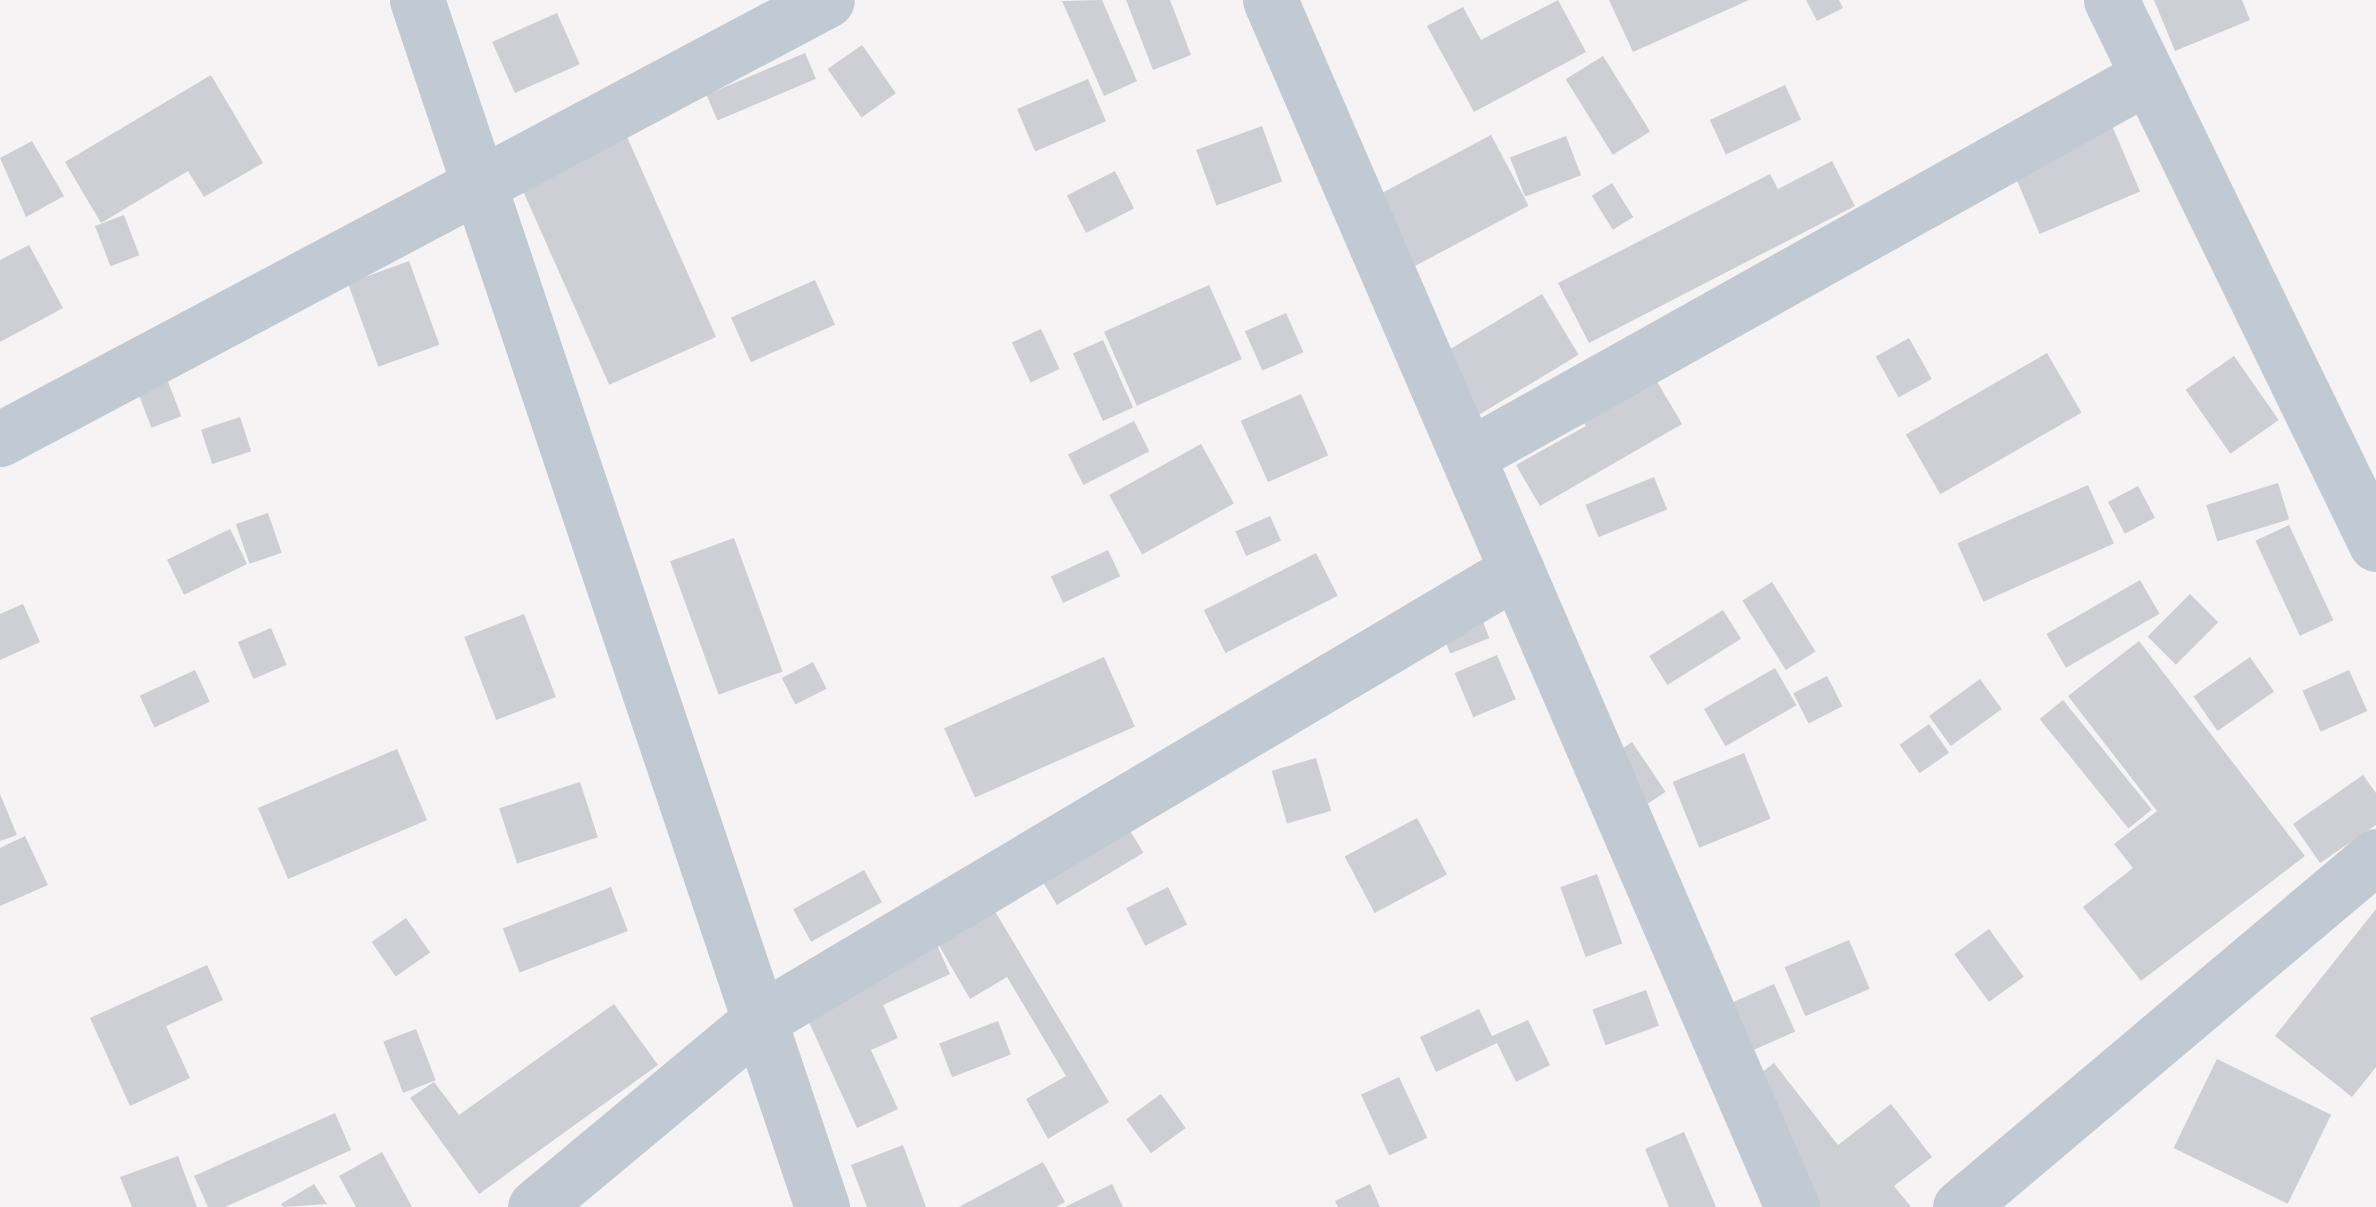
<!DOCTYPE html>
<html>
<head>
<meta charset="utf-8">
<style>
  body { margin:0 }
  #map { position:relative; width:2376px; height:1207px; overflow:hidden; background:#f5f3f3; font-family:"Open Sans",sans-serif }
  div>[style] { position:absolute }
  .building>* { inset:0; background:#cdcfd5; transform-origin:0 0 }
  .minor>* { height:55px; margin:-27.5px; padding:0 27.5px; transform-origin:27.5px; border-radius:27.5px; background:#c1cad2 }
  span { translate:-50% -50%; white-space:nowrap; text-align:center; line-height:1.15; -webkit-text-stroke:8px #fff; paint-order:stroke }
</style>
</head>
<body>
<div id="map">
  <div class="building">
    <div style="clip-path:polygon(1102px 0,1137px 81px,1104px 96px,1062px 1px)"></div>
    <div style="clip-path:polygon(1126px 0,1170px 0,1191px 55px,1153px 70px)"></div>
    <div style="clip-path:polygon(1558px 0,1586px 52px,1474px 112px,1427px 26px,1463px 7px,1481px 40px)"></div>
    <div style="clip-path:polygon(1609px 0,1749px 0,1633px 52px)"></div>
    <div style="clip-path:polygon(1806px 0,1839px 0,1843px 8px,1817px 21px)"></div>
    <div style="clip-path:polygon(2154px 0,2242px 0,2250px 20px,2175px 51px)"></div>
    <div style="left:557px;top:13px;width:56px;height:71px;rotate:66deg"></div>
    <div style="left:862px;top:45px;width:59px;height:42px;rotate:55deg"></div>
    <div style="left:805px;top:53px;width:28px;height:107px;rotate:67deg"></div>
    <div style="left:1603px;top:56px;width:89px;height:44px;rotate:58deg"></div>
    <div style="clip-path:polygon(211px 75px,263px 163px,204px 197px,188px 171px,101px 223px,65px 162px)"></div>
    <div style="left:1088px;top:79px;width:46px;height:77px;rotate:67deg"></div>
    <div style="left:1785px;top:85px;width:38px;height:83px;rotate:65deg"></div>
    <div style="left:2108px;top:116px;width:82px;height:109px;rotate:67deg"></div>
    <div style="left:1262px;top:126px;width:59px;height:70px;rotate:70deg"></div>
    <div style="left:1491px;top:135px;width:80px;height:133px;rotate:62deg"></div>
    <div style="left:1566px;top:136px;width:42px;height:60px;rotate:69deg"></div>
    <div style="left:627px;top:137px;width:219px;height:117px;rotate:66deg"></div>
    <div style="clip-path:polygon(32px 141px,64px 196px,26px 217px,0 158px)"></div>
    <div style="clip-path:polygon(1832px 161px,1855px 206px,1589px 343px,1558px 283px,1770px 174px,1778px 189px)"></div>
    <div style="left:1115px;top:171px;width:42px;height:54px;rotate:63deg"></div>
    <div style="left:1612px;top:183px;width:40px;height:24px;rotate:58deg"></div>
    <div style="left:124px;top:215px;width:43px;height:31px;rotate:69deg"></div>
    <div style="clip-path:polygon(29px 245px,63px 308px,0 342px,0 260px)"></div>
    <div style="left:409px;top:261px;width:89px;height:65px;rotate:70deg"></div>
    <div style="left:815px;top:280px;width:49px;height:92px;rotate:66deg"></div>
    <div style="left:1209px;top:285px;width:81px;height:115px;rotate:66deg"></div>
    <div style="left:1542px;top:294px;width:71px;height:120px;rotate:59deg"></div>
    <div style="left:1286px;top:313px;width:43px;height:45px;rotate:66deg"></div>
    <div style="left:1041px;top:329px;width:44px;height:32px;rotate:65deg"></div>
    <div style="left:1909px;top:338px;width:47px;height:38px;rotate:61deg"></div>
    <div style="left:1103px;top:340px;width:74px;height:33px;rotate:66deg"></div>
    <div style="left:2047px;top:353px;width:69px;height:163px;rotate:60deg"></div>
    <div style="left:2234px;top:356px;width:78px;height:59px;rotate:55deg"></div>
    <div style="clip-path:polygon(1646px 363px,1682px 424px,1540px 506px,1516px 465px,1586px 426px,1573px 405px)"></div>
    <div style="left:167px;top:379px;width:40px;height:32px;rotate:69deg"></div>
    <div style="left:1301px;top:394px;width:67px;height:66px;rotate:66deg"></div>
    <div style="left:240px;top:417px;width:36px;height:41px;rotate:72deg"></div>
    <div style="left:1134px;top:421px;width:34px;height:74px;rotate:63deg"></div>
    <div style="left:1201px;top:444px;width:68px;height:105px;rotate:61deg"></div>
    <div style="left:1654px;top:477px;width:35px;height:74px;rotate:68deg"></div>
    <div style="left:2278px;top:483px;width:38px;height:75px;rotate:73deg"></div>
    <div style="left:2088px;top:485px;width:64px;height:143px;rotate:66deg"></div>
    <div style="left:2138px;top:486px;width:36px;height:34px;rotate:62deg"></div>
    <div style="left:268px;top:513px;width:42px;height:34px;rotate:71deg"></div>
    <div style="left:1270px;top:516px;width:27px;height:38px;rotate:66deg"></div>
    <div style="left:2289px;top:525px;width:105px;height:37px;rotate:65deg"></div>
    <div style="left:230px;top:529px;width:39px;height:70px;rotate:64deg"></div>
    <div style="left:734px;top:538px;width:142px;height:68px;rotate:70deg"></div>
    <div style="left:1108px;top:550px;width:29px;height:63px;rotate:65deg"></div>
    <div style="left:1316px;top:553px;width:48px;height:126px;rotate:63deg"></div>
    <div style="left:2140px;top:580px;width:39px;height:108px;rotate:60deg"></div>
    <div style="left:1772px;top:582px;width:82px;height:35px;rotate:58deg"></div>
    <div style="left:2190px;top:594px;width:40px;height:60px;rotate:45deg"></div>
    <div style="left:1475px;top:601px;width:40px;height:42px;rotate:69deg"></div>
    <div style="clip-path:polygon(23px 604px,40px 642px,0 660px,0 614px)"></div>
    <div style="left:1723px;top:610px;width:34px;height:87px;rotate:58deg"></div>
    <div style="left:524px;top:614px;width:89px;height:64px;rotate:69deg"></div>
    <div style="left:271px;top:628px;width:40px;height:36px;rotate:67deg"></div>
    <div style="clip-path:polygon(2139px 641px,2305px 856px,2141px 981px,2083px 907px,2133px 868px,2114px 844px,2157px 811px,2068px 696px)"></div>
    <div style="left:1497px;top:655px;width:48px;height:46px;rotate:67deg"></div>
    <div style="left:1104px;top:657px;width:76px;height:175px;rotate:66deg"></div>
    <div style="left:2250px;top:657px;width:42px;height:69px;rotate:55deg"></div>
    <div style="left:813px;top:662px;width:30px;height:35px;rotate:63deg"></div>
    <div style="left:1775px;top:668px;width:43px;height:82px;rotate:60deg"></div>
    <div style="left:195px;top:670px;width:35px;height:61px;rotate:65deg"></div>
    <div style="left:2349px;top:670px;width:45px;height:51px;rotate:66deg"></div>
    <div style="left:1827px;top:676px;width:34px;height:38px;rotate:63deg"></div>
    <div style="left:1980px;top:679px;width:37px;height:63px;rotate:54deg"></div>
    <div style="left:2063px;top:700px;width:141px;height:30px;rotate:51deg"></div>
    <div style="left:1929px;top:724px;width:35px;height:36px;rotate:55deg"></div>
    <div style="left:1632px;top:742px;width:60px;height:34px;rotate:56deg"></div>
    <div style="left:397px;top:749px;width:77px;height:151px;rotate:67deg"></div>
    <div style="left:1744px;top:753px;width:71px;height:77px;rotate:68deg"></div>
    <div style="left:1316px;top:758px;width:55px;height:46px;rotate:74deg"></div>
    <div style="clip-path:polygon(2363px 775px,2376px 793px,2376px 825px,2320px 863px,2293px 824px)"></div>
    <div style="left:580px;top:782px;width:58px;height:85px;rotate:72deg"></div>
    <div style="clip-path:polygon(0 794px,17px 835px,0 841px)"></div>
    <div style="left:1114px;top:804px;width:57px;height:101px;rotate:59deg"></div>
    <div style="left:1417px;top:818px;width:64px;height:82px;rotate:62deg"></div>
    <div style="clip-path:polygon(25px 836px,48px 885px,0 906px,0 848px)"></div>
    <div style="left:864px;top:870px;width:37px;height:81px;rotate:61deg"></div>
    <div style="left:1597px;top:874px;width:74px;height:39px;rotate:70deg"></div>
    <div style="left:611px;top:887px;width:47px;height:116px;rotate:69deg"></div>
    <div style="left:1168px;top:887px;width:42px;height:47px;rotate:63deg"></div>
    <div style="clip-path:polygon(993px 908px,1109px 1102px,1048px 1139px,1026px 1099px,1066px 1076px,1007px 977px,970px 999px,937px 942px)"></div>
    <div style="clip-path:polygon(2376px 909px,2376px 1067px,2352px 1097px,2275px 1036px)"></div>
    <div style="left:406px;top:918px;width:42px;height:42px;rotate:55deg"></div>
    <div style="clip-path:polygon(929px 927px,950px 974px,883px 1005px,898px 1038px,871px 1050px,898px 1109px,857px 1128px,794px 989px)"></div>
    <div style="left:1989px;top:929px;width:59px;height:43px;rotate:54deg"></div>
    <div style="left:1849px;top:940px;width:53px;height:70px;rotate:67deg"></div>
    <div style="clip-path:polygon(207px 965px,223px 1000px,166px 1026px,190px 1078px,130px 1106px,90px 1018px)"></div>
    <div style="left:1774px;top:984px;width:52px;height:61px;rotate:66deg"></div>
    <div style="left:1646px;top:990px;width:38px;height:57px;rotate:70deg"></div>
    <div style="clip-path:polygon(614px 1004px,658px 1065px,479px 1194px,410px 1098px,434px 1082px,459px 1115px)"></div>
    <div style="clip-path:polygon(1479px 1009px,1492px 1036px,1528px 1020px,1550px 1065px,1516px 1082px,1497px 1043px,1436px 1072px,1420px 1037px)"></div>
    <div style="left:998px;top:1021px;width:36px;height:63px;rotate:69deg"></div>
    <div style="left:416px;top:1029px;width:55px;height:35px;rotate:69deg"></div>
    <div style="left:2217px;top:1059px;width:127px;height:99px;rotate:26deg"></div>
    <div style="clip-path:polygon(1774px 1063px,1838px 1145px,1891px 1104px,1932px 1157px,1894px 1186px,1911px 1207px,1809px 1207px,1725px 1101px)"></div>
    <div style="left:1399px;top:1077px;width:67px;height:42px;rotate:65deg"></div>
    <div style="left:1161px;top:1094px;width:42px;height:43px;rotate:54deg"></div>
    <div style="clip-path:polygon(335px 1113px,351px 1150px,225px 1207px,208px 1207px,194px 1176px)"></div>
    <div style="clip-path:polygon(1684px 1132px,1716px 1207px,1669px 1207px,1645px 1149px)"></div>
    <div style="clip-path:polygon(903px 1145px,926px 1207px,867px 1207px,851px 1165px)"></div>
    <div style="clip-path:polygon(382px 1152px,412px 1207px,356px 1207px,339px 1176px)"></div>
    <div style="clip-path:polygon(178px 1156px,197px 1207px,132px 1207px,120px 1177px)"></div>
    <div style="clip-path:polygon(1043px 1162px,1065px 1202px,1056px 1207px,959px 1207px)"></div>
    <div style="clip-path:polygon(314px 1184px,327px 1204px,283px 1207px,281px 1204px)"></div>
    <div style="clip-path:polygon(1112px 1184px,1123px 1207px,1065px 1207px)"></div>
    <div style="clip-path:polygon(1370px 1184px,1380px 1207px,1338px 1207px,1335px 1201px)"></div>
  </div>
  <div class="minor">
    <div style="left:417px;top:0;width:1273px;rotate:71.45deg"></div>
    <div style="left:1270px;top:0;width:1315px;rotate:66.61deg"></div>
    <div style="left:2111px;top:0;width:605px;rotate:64.03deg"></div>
    <div style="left:0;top:439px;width:936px;rotate:-27.96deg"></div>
    <div style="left:1468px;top:456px;width:779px;rotate:-29.2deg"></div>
    <div style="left:535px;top:1207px;width:294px;rotate:-39.8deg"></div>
    <div style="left:761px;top:1019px;width:879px;rotate:-30.71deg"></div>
    <div style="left:1960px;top:1207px;width:544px;rotate:-40.16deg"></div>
  </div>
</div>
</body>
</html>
